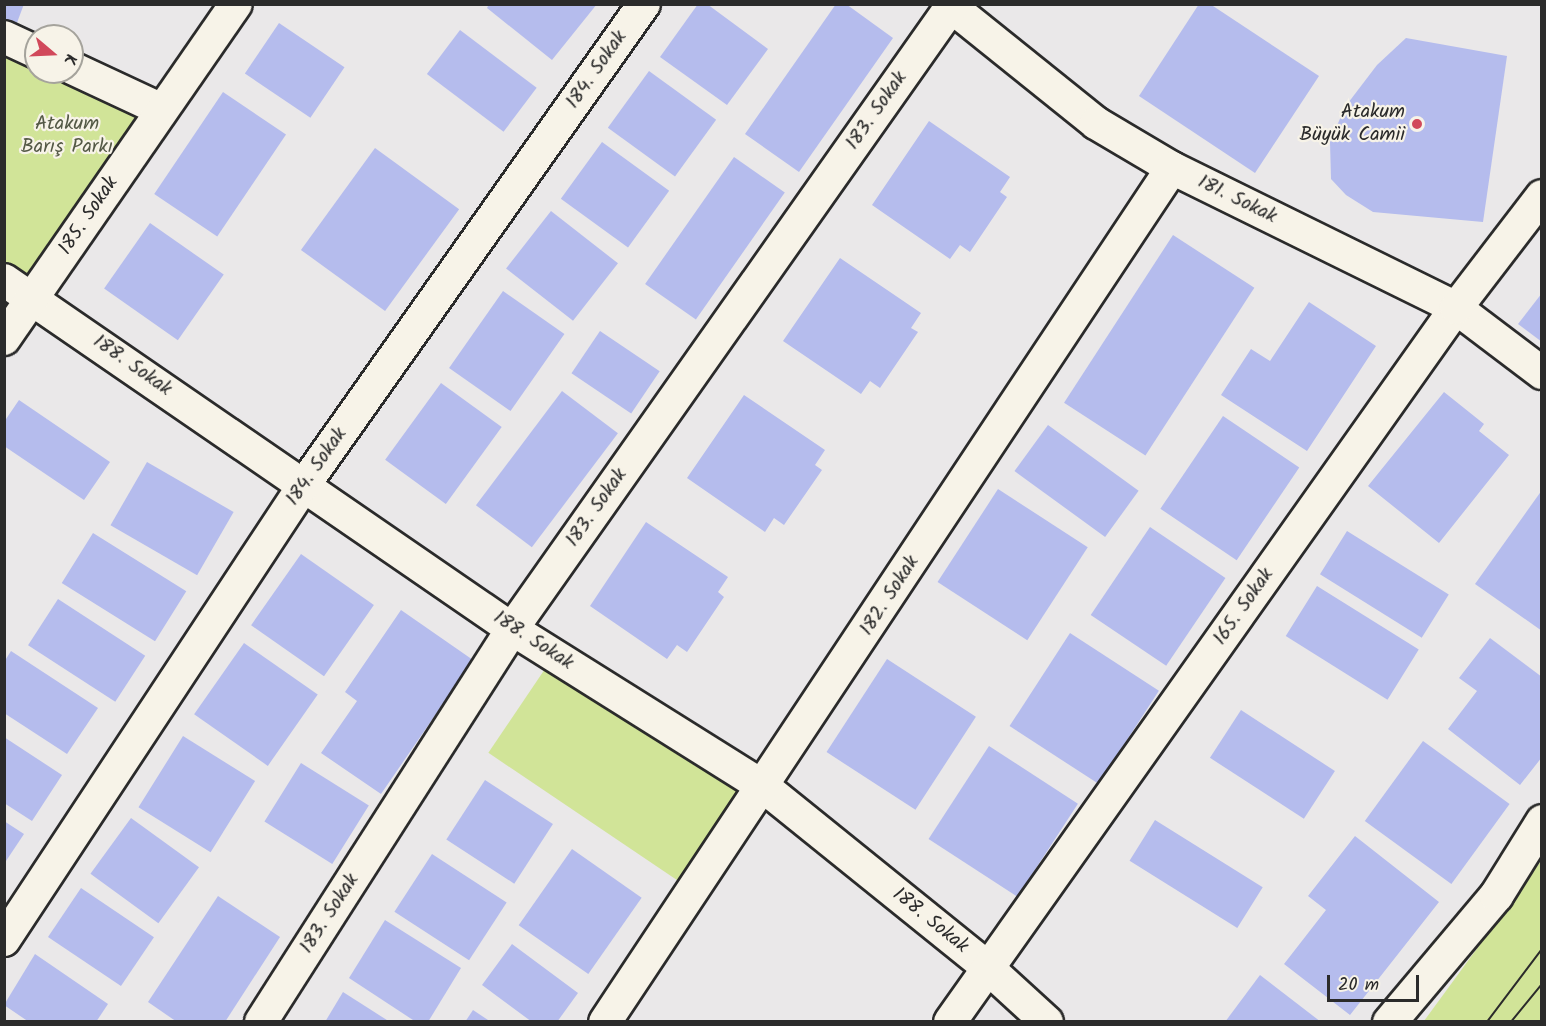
<!DOCTYPE html>
<html>
<head>
<meta charset="utf-8">
<style>
  body { margin:0 }
  #map { position:relative; width:1546px; height:1026px; overflow:hidden; background:#eae8e9; font-family:Kalam,sans-serif }
  div>[style] { position:absolute }
  .green>* { inset:0; background:#d1e498; transform-origin:0 0 }
  .building>* { inset:0; background:#b5bced; transform-origin:0 0 }
  .roads { filter:drop-shadow(2px 0 #2b2b2b) drop-shadow(-2px 0 #2b2b2b) drop-shadow(0 2px #2b2b2b) drop-shadow(0 -2px #2b2b2b) }
  .minor>* { height:32px; margin:-16px; padding:0 16px; transform-origin:16px; border-radius:16px; background:#f7f3e8 }
  .primary>* { height:33px; margin:-16.5px; padding:0 16.5px; transform-origin:16.5px; border-radius:16.5px; background:#f7f3e8 }
  .tram>* { height:1.5px; margin:-0.75px; padding:0 0.75px; transform-origin:0.75px; border-radius:0.75px; background:#2b2b2b }
  .dots>* { width:16px; height:16px; translate:-50% -50%; box-sizing:border-box; border:3px solid #f7f3e8; border-radius:50% }
  span { translate:-50% -50%; white-space:nowrap; text-align:center; line-height:1.15; -webkit-text-stroke:4.5px #f7f3e8; paint-order:stroke }
  .street-label { font-size:20px; color:#2b2b2b }
  .poi-label { font-size:20px; color:#2b2b2b }
  .right { translate:-100% -50%; text-align:right }
  .park-label { font-size:20px; color:#545946 }
  .frame { position:absolute; inset:0; border:6px solid #2b2b2b; pointer-events:none }
  .north { position:absolute; left:24px; top:24px; width:60px; height:60px; box-sizing:border-box; background:#f7f3e8; border:2px solid #a5a39c; border-radius:50%; rotate:109deg; font-size:16px; font-weight:700; line-height:24px; text-align:center; color:#2b2b2b }
  .north::after { content:''; display:block; margin:auto; width:21px; height:27px; background:#d1495b; clip-path:polygon(50% 0,100% 100%,50% 72%,0 100%) }
  .scale { position:absolute; left:1327px; top:975px; width:92px; height:27px; box-sizing:border-box; border:3px solid #2b2b2b; border-top:0; padding-left:8px; font-size:18px; line-height:21px; white-space:nowrap; color:#2b2b2b; -webkit-text-stroke:4px #f7f3e8; paint-order:stroke }
</style>
</head>
<body>
<div id="map">
  <div class="green">
    <div style="clip-path:polygon(4px 37px,36px 52px,36px 72px,72px 72px,160px 109px,34px 299px,5px 280px)"></div>
    <div style="left:551px;top:660px;width:235px;height:112px;rotate:34deg"></div>
    <div style="clip-path:polygon(1541px 861px,1541px 1021px,1424px 1021px)"></div>
  </div>
  <div class="building">
    <div style="clip-path:polygon(4px 4px,24px 4px,15px 28px,4px 23px)"></div>
    <div style="clip-path:polygon(489px 4px,597px 4px,552px 60px,487px 8px)"></div>
    <div style="clip-path:polygon(698px 4px,707px 4px,768px 49px,727px 105px,660px 57px)"></div>
    <div style="clip-path:polygon(836px 4px,846px 4px,893px 38px,799px 172px,745px 134px)"></div>
    <div style="clip-path:polygon(1199px 4px,1210px 4px,1319px 76px,1255px 173px,1139px 96px)"></div>
    <div style="left:279px;top:23px;width:79px;height:61px;rotate:34deg"></div>
    <div style="left:460px;top:30px;width:96px;height:55px;rotate:37deg"></div>
    <div style="clip-path:polygon(1406px 38px,1507px 56px,1483px 222px,1373px 212px,1346px 195px,1331px 179px,1330px 142px,1345px 107px,1377px 65px)"></div>
    <div style="left:649px;top:71px;width:83px;height:70px;rotate:36deg"></div>
    <div style="left:223px;top:92px;width:76px;height:123px;rotate:34deg"></div>
    <div style="clip-path:polygon(929px 121px,1010px 177px,1000px 192px,1007px 197px,970px 252px,960px 245px,950px 259px,872px 205px)"></div>
    <div style="left:602px;top:142px;width:83px;height:70px;rotate:36deg"></div>
    <div style="left:375px;top:148px;width:104px;height:126px;rotate:36deg"></div>
    <div style="left:734px;top:157px;width:62px;height:155px;rotate:35deg"></div>
    <div style="left:551px;top:211px;width:85px;height:73px;rotate:38deg"></div>
    <div style="left:150px;top:223px;width:90px;height:80px;rotate:35deg"></div>
    <div style="left:1173px;top:235px;width:97px;height:200px;rotate:33deg"></div>
    <div style="clip-path:polygon(840px 258px,921px 313px,911px 328px,918px 332px,880px 388px,870px 381px,861px 394px,783px 341px)"></div>
    <div style="left:503px;top:291px;width:75px;height:94px;rotate:35deg"></div>
    <div style="clip-path:polygon(1542px 293px,1542px 342px,1518px 324px)"></div>
    <div style="clip-path:polygon(1309px 302px,1376px 346px,1307px 451px,1221px 395px,1251px 349px,1270px 361px)"></div>
    <div style="left:600px;top:331px;width:72px;height:51px;rotate:34deg"></div>
    <div style="left:441px;top:383px;width:75px;height:95px;rotate:36deg"></div>
    <div style="left:562px;top:391px;width:70px;height:143px;rotate:37deg"></div>
    <div style="clip-path:polygon(1444px 392px,1484px 424px,1479px 431px,1509px 455px,1439px 543px,1368px 486px)"></div>
    <div style="clip-path:polygon(744px 395px,825px 450px,815px 465px,822px 470px,784px 525px,774px 518px,765px 532px,687px 478px)"></div>
    <div style="clip-path:polygon(19px 400px,110px 462px,84px 500px,4px 446px,4px 422px)"></div>
    <div style="left:1223px;top:416px;width:92px;height:112px;rotate:34deg"></div>
    <div style="left:1048px;top:425px;width:112px;height:57px;rotate:36deg"></div>
    <div style="left:147px;top:462px;width:100px;height:73px;rotate:30deg"></div>
    <div style="left:998px;top:489px;width:107px;height:111px;rotate:33deg"></div>
    <div style="clip-path:polygon(1542px 490px,1542px 631px,1475px 584px)"></div>
    <div style="clip-path:polygon(646px 522px,728px 577px,718px 592px,724px 597px,687px 652px,677px 645px,667px 659px,590px 606px)"></div>
    <div style="left:1150px;top:527px;width:91px;height:106px;rotate:34deg"></div>
    <div style="left:1347px;top:531px;width:120px;height:51px;rotate:32deg"></div>
    <div style="left:93px;top:533px;width:110px;height:59px;rotate:32deg"></div>
    <div style="left:301px;top:554px;width:89px;height:87px;rotate:35deg"></div>
    <div style="left:1317px;top:586px;width:120px;height:59px;rotate:32deg"></div>
    <div style="left:58px;top:599px;width:104px;height:55px;rotate:33deg"></div>
    <div style="clip-path:polygon(401px 610px,473px 660px,381px 794px,321px 753px,357px 701px,345px 692px)"></div>
    <div style="left:1070px;top:633px;width:106px;height:111px;rotate:33deg"></div>
    <div style="clip-path:polygon(1490px 638px,1542px 677px,1542px 757px,1520px 785px,1448px 729px,1477px 691px,1459px 678px)"></div>
    <div style="left:244px;top:643px;width:90px;height:87px;rotate:35deg"></div>
    <div style="clip-path:polygon(11px 651px,98px 708px,67px 754px,4px 713px,4px 662px)"></div>
    <div style="left:887px;top:659px;width:106px;height:111px;rotate:33deg"></div>
    <div style="left:1241px;top:710px;width:112px;height:57px;rotate:33deg"></div>
    <div style="left:183px;top:736px;width:85px;height:84px;rotate:32deg"></div>
    <div style="clip-path:polygon(4px 737px,62px 775px,32px 821px,4px 803px)"></div>
    <div style="left:1423px;top:741px;width:107px;height:99px;rotate:36deg"></div>
    <div style="left:989px;top:746px;width:106px;height:111px;rotate:33deg"></div>
    <div style="left:301px;top:763px;width:80px;height:69px;rotate:32deg"></div>
    <div style="left:485px;top:780px;width:81px;height:71px;rotate:33deg"></div>
    <div style="left:131px;top:818px;width:84px;height:69px;rotate:36deg"></div>
    <div style="left:1155px;top:820px;width:127px;height:48px;rotate:32deg"></div>
    <div style="clip-path:polygon(4px 821px,24px 834px,4px 864px)"></div>
    <div style="clip-path:polygon(1355px 836px,1439px 902px,1350px 1015px,1284px 964px,1326px 910px,1308px 896px)"></div>
    <div style="left:572px;top:849px;width:85px;height:93px;rotate:35deg"></div>
    <div style="left:432px;top:854px;width:89px;height:69px;rotate:33deg"></div>
    <div style="left:81px;top:888px;width:88px;height:59px;rotate:34deg"></div>
    <div style="clip-path:polygon(218px 896px,280px 937px,225px 1022px,177px 1022px,148px 1002px)"></div>
    <div style="clip-path:polygon(385px 920px,461px 968px,428px 1022px,416px 1022px,349px 978px)"></div>
    <div style="clip-path:polygon(512px 944px,578px 993px,557px 1022px,532px 1022px,482px 985px)"></div>
    <div style="clip-path:polygon(35px 954px,108px 1004px,96px 1022px,29px 1022px,4px 1005px)"></div>
    <div style="clip-path:polygon(1260px 975px,1321px 1022px,1225px 1022px)"></div>
    <div style="clip-path:polygon(343px 992px,390px 1022px,325px 1022px)"></div>
    <div style="clip-path:polygon(473px 1010px,491px 1022px,465px 1022px)"></div>
  </div>
  <div class="roads">
    <div class="minor">
      <div style="left:948px;top:4px;width:190px;rotate:38.8deg"></div>
      <div style="left:1096px;top:123px;width:88px;rotate:30.6deg"></div>
      <div style="left:1172px;top:168px;width:317px;rotate:26.2deg"></div>
      <div style="left:1456px;top:308px;width:108px;rotate:37.1deg"></div>
      <div style="left:4px;top:37px;width:35px;rotate:25deg"></div>
      <div style="left:72px;top:68px;width:97px;rotate:25deg"></div>
      <div style="left:4px;top:280px;width:616px;rotate:34.49deg"></div>
      <div style="left:512px;top:629px;width:297px;rotate:32.1deg"></div>
      <div style="left:764px;top:787px;width:288px;rotate:38.9deg"></div>
      <div style="left:988px;top:968px;width:80px;rotate:42.5deg"></div>
      <div style="left:4px;top:339px;width:407px;rotate:-55.3deg"></div>
      <div style="left:4px;top:940px;width:545px;rotate:-56.6deg"></div>
      <div style="left:304px;top:485px;width:589px;rotate:-54.75deg"></div>
      <div style="left:261px;top:1022px;width:466px;rotate:-57.4deg"></div>
      <div style="left:512px;top:629px;width:761px;rotate:-54.79deg"></div>
      <div style="left:605px;top:1022px;width:1025px;rotate:-56.42deg"></div>
      <div style="left:950px;top:1022px;width:875px;rotate:-54.68deg"></div>
      <div style="left:1456px;top:308px;width:141px;rotate:-52.5deg"></div>
    </div>
    <div class="primary">
      <div style="left:1389px;top:1022px;width:166px;rotate:-49.9deg"></div>
      <div style="left:1496px;top:895px;width:87px;rotate:-58.1deg"></div>
    </div>
  </div>
  <div class="tram">
    <div style="left:1487px;top:1022px;width:91px;rotate:-53deg"></div>
    <div style="left:1511px;top:1022px;width:49px;rotate:-50.8deg"></div>
  </div>
  <div class="dots">
    <div style="left:1417px;top:124px;background:#d1495b"></div>
  </div>
  <div class="street-label">
    <span style="left:597px;top:70px;rotate:-55deg">184. Sokak</span>
    <span style="left:877px;top:111px;rotate:-55deg">183. Sokak</span>
    <span style="left:1237px;top:200px;rotate:26deg">181. Sokak</span>
    <span style="left:89px;top:216px;rotate:-56deg">185. Sokak</span>
    <span style="left:132px;top:366px;rotate:35deg">188. Sokak</span>
    <span style="left:317px;top:467px;rotate:-55deg">184. Sokak</span>
    <span style="left:597px;top:508px;rotate:-55deg">183. Sokak</span>
    <span style="left:890px;top:596px;rotate:-57deg">182. Sokak</span>
    <span style="left:1244px;top:607px;rotate:-55deg">165. Sokak</span>
    <span style="left:533px;top:641px;rotate:33deg">188. Sokak</span>
    <span style="left:330px;top:914px;rotate:-57deg">183. Sokak</span>
    <span style="left:930px;top:921px;rotate:39deg">188. Sokak</span>
  </div>
  <div class="poi-label">
    <span class="right" style="left:1405px;top:124px">Atakum<br>Büyük Camii</span>
  </div>
  <div class="park-label">
    <span style="left:67px;top:136px">Atakum<br>Barış Parkı</span>
  </div>
  <div class="frame"></div>
  <div class="north">K</div>
  <div class="scale">20 m</div>
</div>
</body>
</html>
